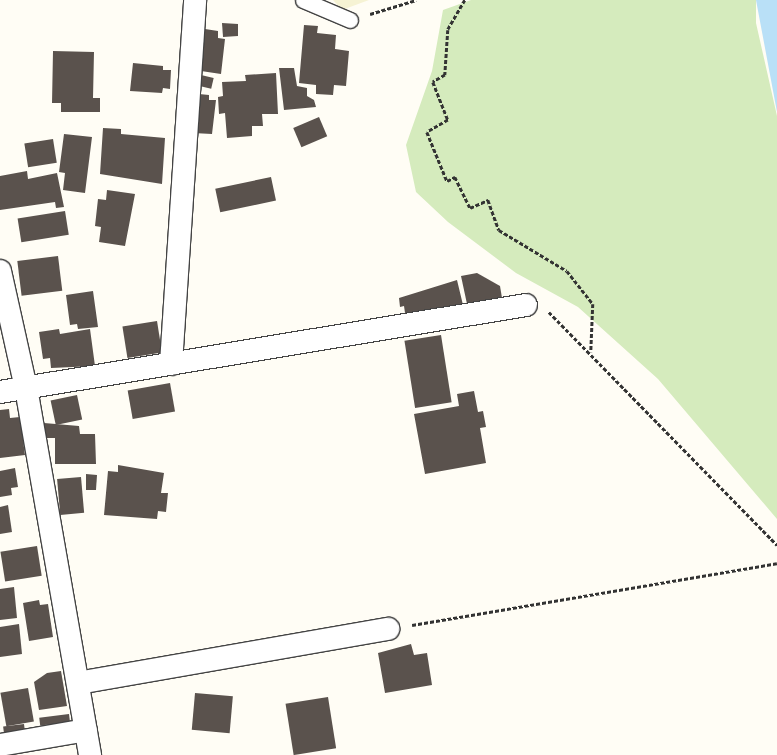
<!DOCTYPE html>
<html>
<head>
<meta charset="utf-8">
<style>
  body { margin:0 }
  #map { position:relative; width:777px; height:755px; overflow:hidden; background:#fffdf5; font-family:Bitter,serif }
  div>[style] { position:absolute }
  .farmland>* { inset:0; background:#f6f3d4 }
  .green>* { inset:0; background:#d5ebbd }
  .water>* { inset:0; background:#b9e0f7 }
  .building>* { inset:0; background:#5a524d; transform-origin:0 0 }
  .path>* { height:2.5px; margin-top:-1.25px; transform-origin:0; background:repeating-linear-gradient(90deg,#333 0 4px,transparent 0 6px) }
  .roads { filter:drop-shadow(1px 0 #444) drop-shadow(-1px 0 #444) drop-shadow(0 1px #444) drop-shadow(0 -1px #444) }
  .lane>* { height:15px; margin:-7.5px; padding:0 7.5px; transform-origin:7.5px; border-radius:7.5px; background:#fff }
  .street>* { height:22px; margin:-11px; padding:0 11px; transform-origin:11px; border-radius:11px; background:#fff }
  span { translate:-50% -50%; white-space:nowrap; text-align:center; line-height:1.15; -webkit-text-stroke:4px #fff; paint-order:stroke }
</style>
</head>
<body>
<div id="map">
  <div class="farmland">
    <div style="clip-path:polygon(333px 0,369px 0,342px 10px)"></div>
  </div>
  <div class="green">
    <div style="clip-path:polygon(471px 0,756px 0,756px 23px,777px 116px,777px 519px,658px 379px,578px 307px,516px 273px,448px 222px,416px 192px,406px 145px,432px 71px,443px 10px)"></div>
  </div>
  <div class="water">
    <div style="clip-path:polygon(756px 0,777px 0,777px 112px)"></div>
  </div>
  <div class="building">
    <div style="clip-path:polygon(222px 23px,238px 24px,238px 36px,223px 37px)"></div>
    <div style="clip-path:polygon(304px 25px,318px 26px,317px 33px,336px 35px,335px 49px,349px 51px,346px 86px,334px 85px,333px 95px,316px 94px,316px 85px,299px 83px)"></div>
    <div style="clip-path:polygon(205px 29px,218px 31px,218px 38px,225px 39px,221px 74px,201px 71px)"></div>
    <div style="clip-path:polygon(53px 51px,94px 52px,93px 98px,100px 98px,100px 112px,61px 112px,61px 103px,52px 103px)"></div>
    <div style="clip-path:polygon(133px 63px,163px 66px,163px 70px,171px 70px,170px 89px,163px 88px,162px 93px,130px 91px)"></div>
    <div style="clip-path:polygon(279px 68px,294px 68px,297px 86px,307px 88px,307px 96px,314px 100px,316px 107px,284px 110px)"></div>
    <div style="clip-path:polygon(276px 73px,278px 114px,262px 114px,263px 126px,252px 126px,252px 136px,227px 138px,225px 113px,219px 114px,218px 97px,223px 96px,222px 82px,246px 81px,245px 75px)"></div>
    <div style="left:201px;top:75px;width:13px;height:11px;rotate:13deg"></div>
    <div style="clip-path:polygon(199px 94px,209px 95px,209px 100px,216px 100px,212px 134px,193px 133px,193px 123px,198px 123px)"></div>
    <div style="left:319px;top:117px;width:21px;height:28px;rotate:67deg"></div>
    <div style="clip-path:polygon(103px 128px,121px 129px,121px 134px,165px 138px,162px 184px,100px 174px)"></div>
    <div style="clip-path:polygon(64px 134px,92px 137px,85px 193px,63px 190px,65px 173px,59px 172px)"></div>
    <div style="left:53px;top:139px;width:24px;height:29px;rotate:81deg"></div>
    <div style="clip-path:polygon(27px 171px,28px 179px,57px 173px,64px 207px,56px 208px,55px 202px,0 210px,0 176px)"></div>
    <div style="left:271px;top:177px;width:24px;height:57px;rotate:78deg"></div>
    <div style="clip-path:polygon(107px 190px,135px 194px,125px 246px,99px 242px,101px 227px,95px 226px,98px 199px,106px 200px)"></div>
    <div style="left:65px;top:211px;width:24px;height:48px;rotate:81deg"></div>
    <div style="left:58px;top:256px;width:35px;height:41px;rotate:83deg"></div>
    <div style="clip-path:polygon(477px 273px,500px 286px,502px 298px,467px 304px,461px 276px)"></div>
    <div style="clip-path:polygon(457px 280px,463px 305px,405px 313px,404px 306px,400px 307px,399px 298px)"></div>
    <div style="clip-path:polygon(93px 291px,98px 327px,78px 329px,77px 324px,70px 325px,66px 295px)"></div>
    <div style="left:157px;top:321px;width:32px;height:35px;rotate:81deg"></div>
    <div style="clip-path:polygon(59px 329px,60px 334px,90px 329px,95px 366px,51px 368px,50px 358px,43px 359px,39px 332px)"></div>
    <div style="left:441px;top:335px;width:68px;height:37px;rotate:81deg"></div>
    <div style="left:170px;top:383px;width:29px;height:43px;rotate:80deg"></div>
    <div style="clip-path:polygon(474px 391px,478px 412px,483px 411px,486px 427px,480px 428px,486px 463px,425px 474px,414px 414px,459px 406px,457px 394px)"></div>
    <div style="left:77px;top:395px;width:25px;height:27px;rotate:78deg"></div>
    <div style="clip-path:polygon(9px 409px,10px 418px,20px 417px,25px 455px,0 458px,0 410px)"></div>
    <div style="clip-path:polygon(44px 423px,79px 426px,80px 434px,95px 434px,96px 464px,55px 464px,55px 438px,44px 438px)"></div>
    <div style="clip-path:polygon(118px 465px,164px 473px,161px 493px,168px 493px,166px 512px,158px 511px,157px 519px,104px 515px,108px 471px,118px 472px)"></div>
    <div style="clip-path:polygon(15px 468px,18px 487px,11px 488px,12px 495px,0 497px,0 471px)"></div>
    <div style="clip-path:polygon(86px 474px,97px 475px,96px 490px,86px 490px)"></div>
    <div style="left:81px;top:477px;width:36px;height:24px;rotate:85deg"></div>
    <div style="clip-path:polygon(8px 505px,12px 532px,0 534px,0 507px)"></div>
    <div style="left:37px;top:546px;width:30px;height:37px;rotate:81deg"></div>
    <div style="clip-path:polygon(14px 587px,17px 618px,0 620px,0 589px)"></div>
    <div style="clip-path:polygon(39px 600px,40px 605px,48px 604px,53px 637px,29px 641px,23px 603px)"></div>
    <div style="clip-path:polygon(19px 624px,22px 654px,0 657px,0 627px)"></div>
    <div style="clip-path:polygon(411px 644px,414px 655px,427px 653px,432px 685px,385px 693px,378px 653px)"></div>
    <div style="clip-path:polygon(61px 671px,67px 706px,39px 710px,34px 682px,47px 673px)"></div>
    <div style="left:28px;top:688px;width:34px;height:28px;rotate:80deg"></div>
    <div style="left:195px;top:693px;width:38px;height:37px;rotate:5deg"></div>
    <div style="left:328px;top:697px;width:52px;height:43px;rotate:81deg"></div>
    <div style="left:69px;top:714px;width:8px;height:30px;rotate:83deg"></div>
    <div style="left:24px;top:724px;width:8px;height:21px;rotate:83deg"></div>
  </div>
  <div class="path">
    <div style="left:465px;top:0;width:34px;rotate:120deg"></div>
    <div style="left:448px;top:30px;width:45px;rotate:93.8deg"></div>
    <div style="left:445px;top:75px;width:14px;rotate:150deg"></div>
    <div style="left:433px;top:82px;width:41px;rotate:68.5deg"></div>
    <div style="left:448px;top:120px;width:24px;rotate:150deg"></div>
    <div style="left:427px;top:132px;width:53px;rotate:67.8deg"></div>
    <div style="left:447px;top:181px;width:9px;rotate:-27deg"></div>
    <div style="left:455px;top:177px;width:34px;rotate:64deg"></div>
    <div style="left:470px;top:208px;width:20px;rotate:-24deg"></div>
    <div style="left:488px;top:200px;width:32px;rotate:70deg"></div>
    <div style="left:499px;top:230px;width:79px;rotate:31.1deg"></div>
    <div style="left:567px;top:271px;width:42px;rotate:51.8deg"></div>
    <div style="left:593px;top:304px;width:48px;rotate:92.4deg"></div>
    <div style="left:370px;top:14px;width:48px;rotate:-16.9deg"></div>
    <div style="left:549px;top:312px;width:326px;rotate:45.6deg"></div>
    <div style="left:412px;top:625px;width:370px;rotate:-9.6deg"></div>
  </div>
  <div class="roads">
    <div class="lane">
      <div style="left:303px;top:0;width:51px;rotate:23.1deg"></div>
    </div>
    <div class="street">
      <div style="left:0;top:271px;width:120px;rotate:77.5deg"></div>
      <div style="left:26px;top:388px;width:373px;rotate:80.1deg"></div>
      <div style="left:171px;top:364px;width:365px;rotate:-86.2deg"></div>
      <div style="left:0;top:392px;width:533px;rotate:-9.39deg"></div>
      <div style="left:78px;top:683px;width:315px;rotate:-9.9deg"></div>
      <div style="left:0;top:745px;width:87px;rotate:-9.9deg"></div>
    </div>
  </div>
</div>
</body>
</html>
